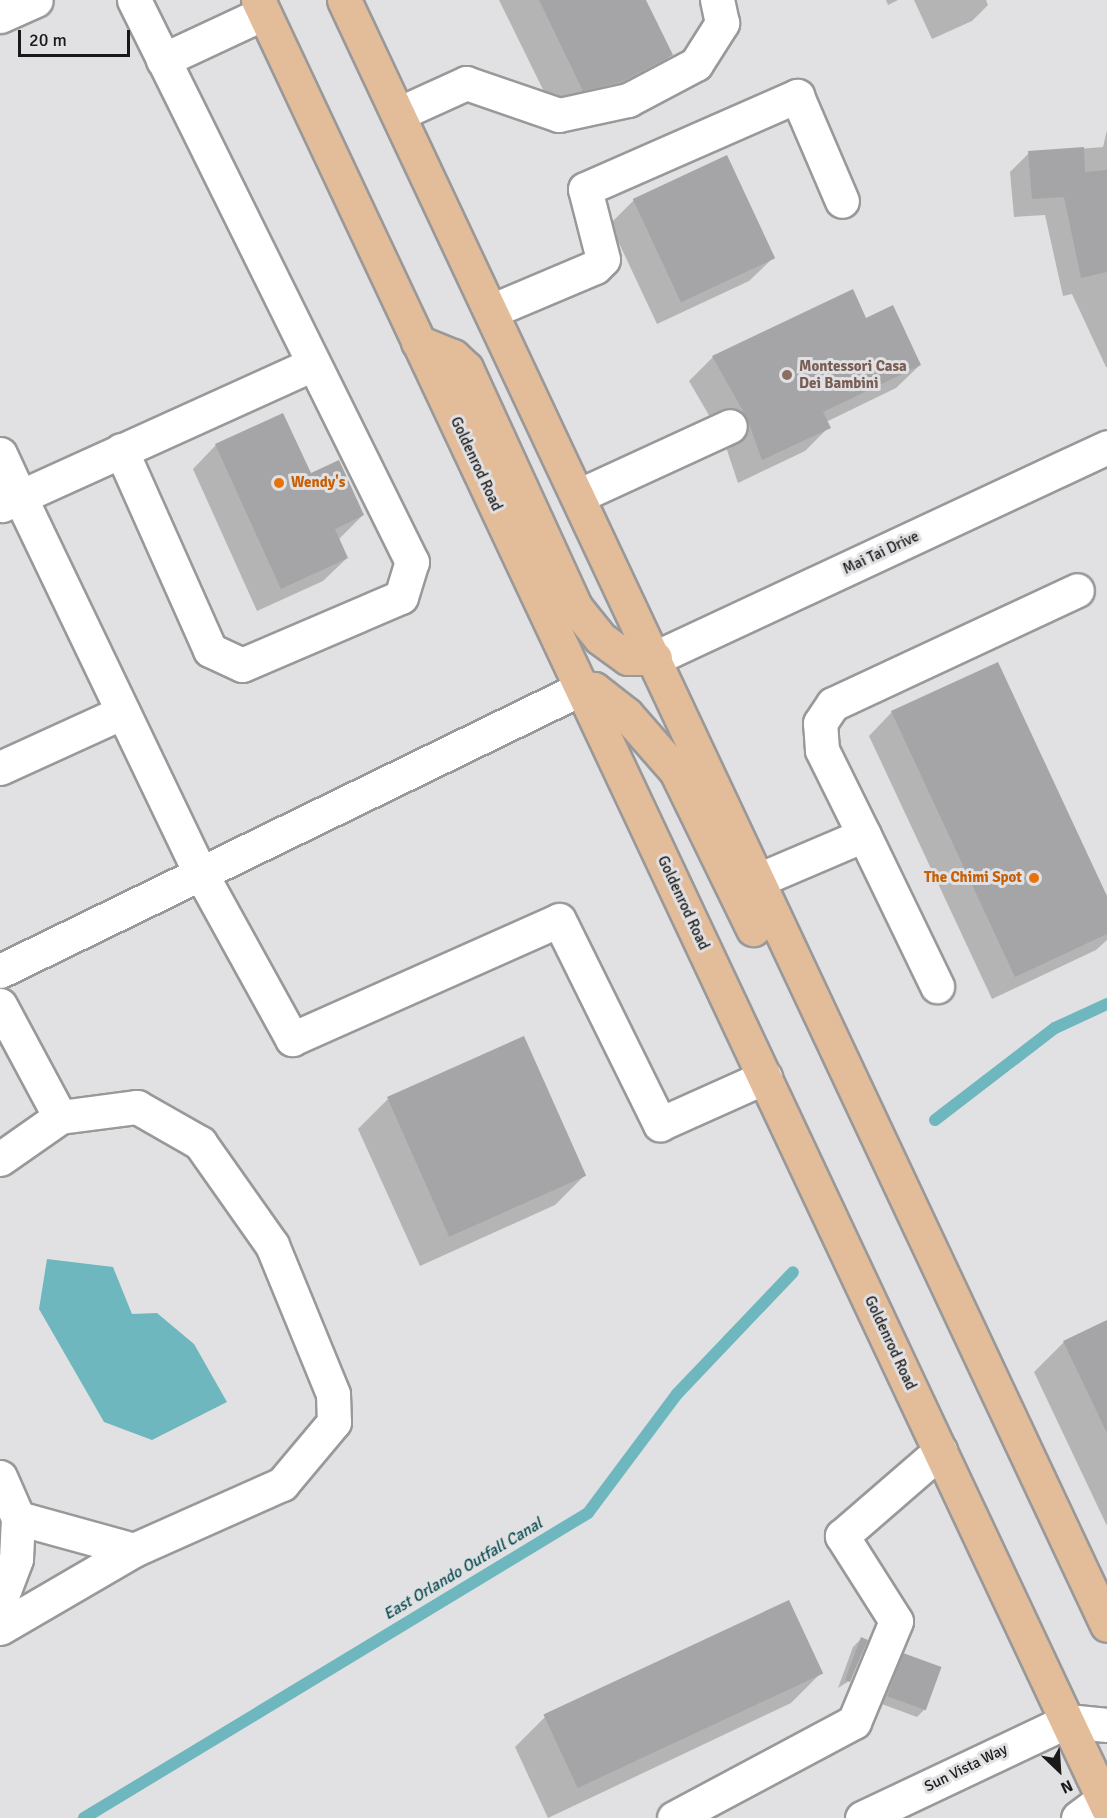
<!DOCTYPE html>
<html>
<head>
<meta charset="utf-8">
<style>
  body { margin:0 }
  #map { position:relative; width:1107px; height:1818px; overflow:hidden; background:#e1e1e3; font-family:Signika,sans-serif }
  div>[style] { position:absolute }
  .water>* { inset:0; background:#6fb7be }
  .shadow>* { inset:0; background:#0003 }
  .stream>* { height:12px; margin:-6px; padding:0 6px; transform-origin:6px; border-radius:6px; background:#6fb7be }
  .building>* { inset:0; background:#a5a5a7; transform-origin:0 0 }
  .roads { filter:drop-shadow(2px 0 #99999a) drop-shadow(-2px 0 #99999a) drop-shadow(0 2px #99999a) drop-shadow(0 -2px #99999a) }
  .minor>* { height:33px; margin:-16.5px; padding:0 16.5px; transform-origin:16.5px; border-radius:16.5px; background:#fff }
  .major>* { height:33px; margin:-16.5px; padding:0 16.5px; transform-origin:16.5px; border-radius:16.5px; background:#e3bc9a }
  .dots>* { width:16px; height:16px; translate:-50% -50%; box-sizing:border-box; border:3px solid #e1e1e3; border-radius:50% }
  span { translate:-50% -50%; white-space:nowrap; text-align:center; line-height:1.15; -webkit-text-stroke:6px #e1e1e3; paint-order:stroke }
  .education-label { font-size:15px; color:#785e54; font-weight:700 }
  .left { translate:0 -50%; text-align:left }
  .street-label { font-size:15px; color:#19191a }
  .food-label { font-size:15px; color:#c56008; font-weight:700 }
  .right { translate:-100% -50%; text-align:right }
  .water-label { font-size:16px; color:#064b50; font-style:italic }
  .north { position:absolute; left:1029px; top:1740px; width:60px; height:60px; -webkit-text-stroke:4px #e1e1e3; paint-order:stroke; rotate:155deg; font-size:16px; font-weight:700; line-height:24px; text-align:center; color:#19191a }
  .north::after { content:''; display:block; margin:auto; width:21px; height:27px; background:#19191a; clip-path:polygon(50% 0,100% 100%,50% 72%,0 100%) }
  .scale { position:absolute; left:18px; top:30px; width:112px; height:27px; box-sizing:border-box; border:3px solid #19191a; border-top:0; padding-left:8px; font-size:18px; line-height:21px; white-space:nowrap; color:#19191a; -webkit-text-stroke:4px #e1e1e3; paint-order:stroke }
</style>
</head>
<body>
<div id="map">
  <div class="water">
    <div style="clip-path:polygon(47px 1259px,113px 1267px,132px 1314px,157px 1313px,194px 1344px,227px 1402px,152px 1440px,104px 1422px,39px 1309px)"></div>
  </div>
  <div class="shadow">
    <div style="clip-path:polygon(499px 0,644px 0,671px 55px,644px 81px,556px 116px)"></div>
    <div style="clip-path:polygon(886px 0,898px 0,888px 5px)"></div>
    <div style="clip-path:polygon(914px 0,986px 0,988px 5px,972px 21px,932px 39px)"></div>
    <div style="clip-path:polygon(1107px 130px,1107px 367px,1106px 367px,1072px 294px,1063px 296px,1045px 215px,1014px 217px,1010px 172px,1029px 153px,1103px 147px)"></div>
    <div style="clip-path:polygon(634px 200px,773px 258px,749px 281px,657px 324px,610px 224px)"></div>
    <div style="clip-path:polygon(852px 291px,866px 320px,920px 365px,896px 388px,826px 422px,829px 427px,805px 451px,738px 483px,724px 441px,689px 381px,713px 357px)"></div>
    <div style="clip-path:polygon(216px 445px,310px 475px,363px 515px,339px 539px,347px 558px,323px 581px,257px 611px,193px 469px)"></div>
    <div style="clip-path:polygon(892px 712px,1107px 900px,1107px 940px,1096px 950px,992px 999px,869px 736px)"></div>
    <div style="clip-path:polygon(388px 1099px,585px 1175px,555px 1205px,420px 1266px,358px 1129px)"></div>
    <div style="clip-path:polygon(1107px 1322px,1107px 1526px,1034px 1372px,1064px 1342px)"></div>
    <div style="clip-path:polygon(861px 1639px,849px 1681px,838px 1688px,853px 1647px)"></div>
    <div style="clip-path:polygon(904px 1654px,925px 1709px,917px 1717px,879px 1703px)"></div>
    <div style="clip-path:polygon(821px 1673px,791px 1703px,548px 1818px,515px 1747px,545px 1717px)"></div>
  </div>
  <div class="stream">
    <div style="left:935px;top:1120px;width:151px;rotate:-37.5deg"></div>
    <div style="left:1055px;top:1028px;width:57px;rotate:-24.8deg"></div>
    <div style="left:84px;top:1818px;width:589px;rotate:-31.18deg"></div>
    <div style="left:588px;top:1513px;width:149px;rotate:-53.2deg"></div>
    <div style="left:677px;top:1394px;width:168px;rotate:-46.4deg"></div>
  </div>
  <div class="building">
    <div style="clip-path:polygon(539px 0,646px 0,673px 55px,621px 82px,583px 91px)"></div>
    <div style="clip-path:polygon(1084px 147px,1085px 172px,1107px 170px,1107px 272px,1081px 278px,1064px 197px,1032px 199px,1028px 151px)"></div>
    <div style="left:727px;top:155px;width:114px;height:104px;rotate:65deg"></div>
    <div style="clip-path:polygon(853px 289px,866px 318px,893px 305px,921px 365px,823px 412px,831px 428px,762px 460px,747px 418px,712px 356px)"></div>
    <div style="clip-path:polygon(283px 413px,311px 473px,339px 460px,364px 515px,335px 529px,348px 558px,281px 589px,215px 444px)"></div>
    <div style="clip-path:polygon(998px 662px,1107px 896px,1107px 934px,1015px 977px,891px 711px)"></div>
    <div style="left:524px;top:1036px;width:153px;height:150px;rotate:66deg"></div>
    <div style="clip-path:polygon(1107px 1320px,1107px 1433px,1063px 1341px)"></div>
    <div style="left:789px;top:1600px;width:81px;height:271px;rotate:65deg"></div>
    <div style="clip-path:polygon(861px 1637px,868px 1640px,850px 1682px,845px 1680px)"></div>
    <div style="left:903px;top:1653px;width:41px;height:46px;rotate:20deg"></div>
  </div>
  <div class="roads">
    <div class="minor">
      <div style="left:0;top:16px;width:39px;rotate:-24deg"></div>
      <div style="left:163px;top:60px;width:111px;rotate:-25deg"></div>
      <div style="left:398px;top:114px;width:75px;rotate:-24.5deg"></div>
      <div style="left:466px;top:83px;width:98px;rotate:19deg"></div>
      <div style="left:559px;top:115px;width:71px;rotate:-12.3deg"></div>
      <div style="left:628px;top:100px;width:77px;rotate:-27.9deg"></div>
      <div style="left:696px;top:64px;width:49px;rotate:-57.6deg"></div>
      <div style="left:722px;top:23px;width:24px;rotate:-102deg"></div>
      <div style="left:491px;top:311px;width:113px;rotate:-22.9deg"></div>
      <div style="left:595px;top:267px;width:11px;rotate:-45deg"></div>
      <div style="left:603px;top:259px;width:72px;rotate:-104.4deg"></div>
      <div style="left:585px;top:189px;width:232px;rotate:-23.7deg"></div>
      <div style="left:797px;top:96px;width:114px;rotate:66.8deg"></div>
      <div style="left:313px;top:364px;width:322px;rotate:155.6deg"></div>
      <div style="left:20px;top:497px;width:416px;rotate:64.4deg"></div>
      <div style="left:200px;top:872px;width:191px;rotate:61.1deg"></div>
      <div style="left:292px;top:1039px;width:292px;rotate:-24deg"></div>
      <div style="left:559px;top:920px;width:228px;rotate:63.7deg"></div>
      <div style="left:660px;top:1124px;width:115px;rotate:-24.1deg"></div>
      <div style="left:121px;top:450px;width:219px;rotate:66deg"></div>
      <div style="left:210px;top:650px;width:35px;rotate:25deg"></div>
      <div style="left:242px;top:665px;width:173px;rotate:-23.2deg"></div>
      <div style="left:401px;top:597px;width:37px;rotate:-73deg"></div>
      <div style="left:412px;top:562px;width:627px;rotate:-116.32deg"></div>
      <div style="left:0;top:454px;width:47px;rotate:65.1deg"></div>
      <div style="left:20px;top:497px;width:20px;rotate:156deg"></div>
      <div style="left:578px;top:496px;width:167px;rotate:-24.7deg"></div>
      <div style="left:655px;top:658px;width:499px;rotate:-25deg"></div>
      <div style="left:0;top:768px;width:135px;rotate:-24.5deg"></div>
      <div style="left:864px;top:835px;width:95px;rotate:-116.3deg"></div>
      <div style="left:822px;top:750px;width:27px;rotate:-94deg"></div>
      <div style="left:820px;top:723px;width:23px;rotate:-56deg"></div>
      <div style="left:833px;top:704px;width:269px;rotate:-25deg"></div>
      <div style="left:756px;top:881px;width:117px;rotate:-23.1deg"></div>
      <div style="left:864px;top:835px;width:168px;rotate:64.2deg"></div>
      <div style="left:0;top:971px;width:647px;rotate:-25.93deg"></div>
      <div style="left:0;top:1005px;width:127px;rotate:61.8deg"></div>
      <div style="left:0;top:1159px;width:73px;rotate:-35deg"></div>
      <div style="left:60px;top:1117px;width:78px;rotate:-7.4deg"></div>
      <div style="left:137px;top:1107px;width:73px;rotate:29.7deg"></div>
      <div style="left:200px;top:1143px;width:125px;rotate:54.8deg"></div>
      <div style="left:272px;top:1245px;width:161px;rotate:67.7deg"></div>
      <div style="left:333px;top:1394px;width:28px;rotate:88deg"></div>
      <div style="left:334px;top:1422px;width:81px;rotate:130deg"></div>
      <div style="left:282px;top:1484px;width:162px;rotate:156deg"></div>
      <div style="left:134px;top:1550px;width:155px;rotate:149.8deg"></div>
      <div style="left:0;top:1477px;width:45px;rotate:66.3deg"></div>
      <div style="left:18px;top:1518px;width:120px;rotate:15.4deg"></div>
      <div style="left:0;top:1601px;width:45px;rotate:-69.1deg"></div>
      <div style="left:16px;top:1559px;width:41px;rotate:-87.2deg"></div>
      <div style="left:674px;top:1818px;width:204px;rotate:-28.1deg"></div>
      <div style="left:854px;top:1722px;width:109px;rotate:-67.4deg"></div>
      <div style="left:896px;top:1621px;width:101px;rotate:-122.4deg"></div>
      <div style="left:842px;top:1536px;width:130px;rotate:-40.9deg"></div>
      <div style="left:862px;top:1818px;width:227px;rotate:-25.3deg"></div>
      <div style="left:1067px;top:1721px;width:40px;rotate:5.7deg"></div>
      <div style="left:1078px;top:1818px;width:36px;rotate:-37deg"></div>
    </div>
    <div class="major">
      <div style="left:258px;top:0;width:1997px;rotate:64.83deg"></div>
      <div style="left:344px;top:0;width:1795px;rotate:64.85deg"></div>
      <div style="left:418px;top:342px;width:38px;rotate:22deg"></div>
      <div style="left:453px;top:356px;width:18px;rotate:43deg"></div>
      <div style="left:466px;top:368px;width:264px;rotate:65.4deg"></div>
      <div style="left:576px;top:608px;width:38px;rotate:51deg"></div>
      <div style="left:600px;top:638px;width:34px;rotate:36deg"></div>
      <div style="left:628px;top:658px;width:27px"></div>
      <div style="left:582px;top:688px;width:12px;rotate:5deg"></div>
      <div style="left:594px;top:689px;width:41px;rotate:38deg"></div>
      <div style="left:626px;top:714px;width:76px;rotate:48.7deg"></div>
      <div style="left:676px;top:771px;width:176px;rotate:64deg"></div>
    </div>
  </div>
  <div class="dots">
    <div style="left:787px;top:375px;background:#8d6e63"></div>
    <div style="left:279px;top:483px;background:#e8710a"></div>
    <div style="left:1034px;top:878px;background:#e8710a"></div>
  </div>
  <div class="education-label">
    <span class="left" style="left:799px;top:375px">Montessori Casa<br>Dei Bambini</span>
  </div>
  <div class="street-label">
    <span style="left:476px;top:464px;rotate:65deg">Goldenrod Road</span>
    <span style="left:881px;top:553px;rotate:-25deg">Mai Tai Drive</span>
    <span style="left:683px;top:903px;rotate:65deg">Goldenrod Road</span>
    <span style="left:890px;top:1343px;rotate:65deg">Goldenrod Road</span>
    <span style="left:966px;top:1768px;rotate:-26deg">Sun Vista Way</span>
  </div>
  <div class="food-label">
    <span class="left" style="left:291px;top:483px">Wendy's</span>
    <span class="right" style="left:1022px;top:878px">The Chimi Spot</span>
  </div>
  <div class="water-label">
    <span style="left:463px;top:1569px;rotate:-31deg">East Orlando Outfall Canal</span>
  </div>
  <div class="north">N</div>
  <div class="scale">20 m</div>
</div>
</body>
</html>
